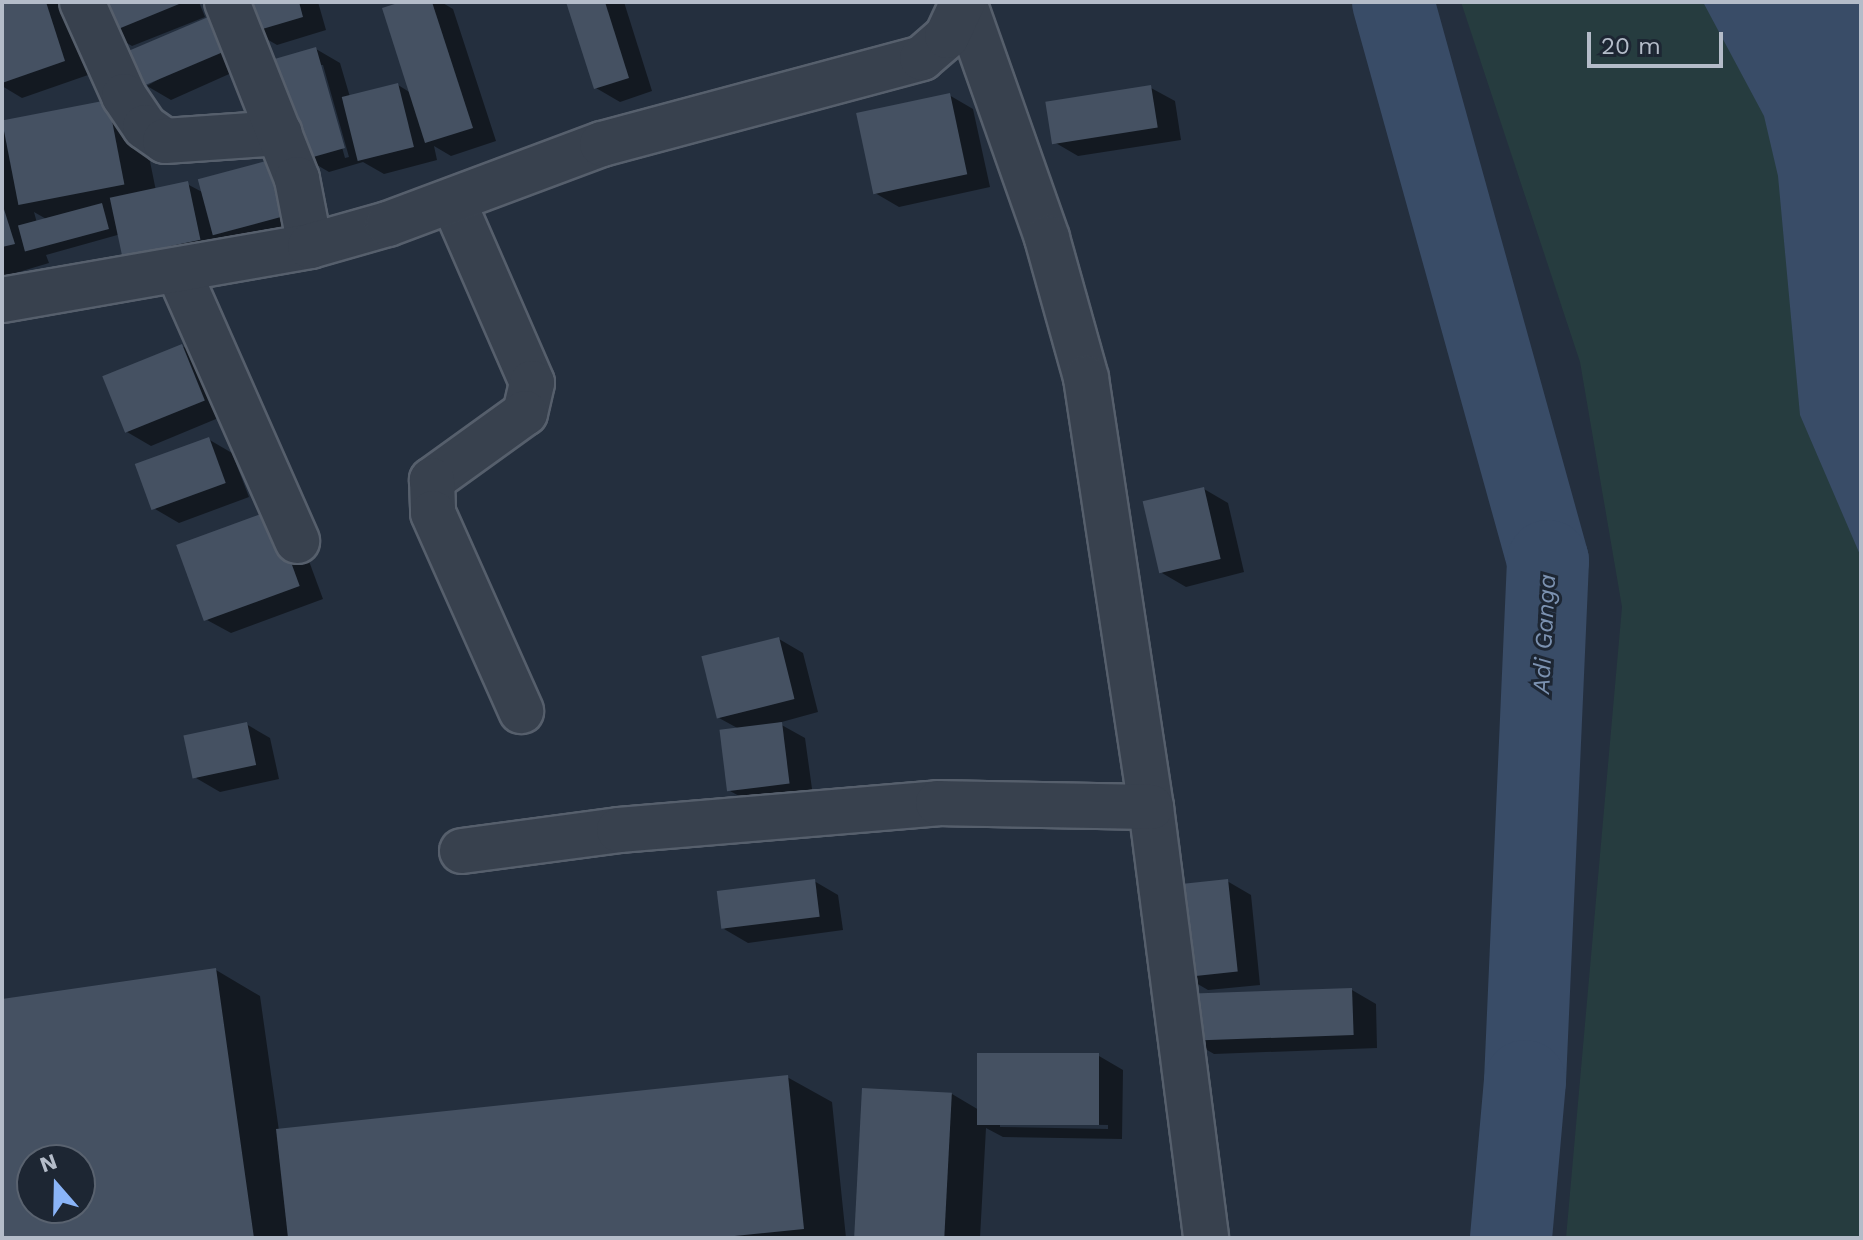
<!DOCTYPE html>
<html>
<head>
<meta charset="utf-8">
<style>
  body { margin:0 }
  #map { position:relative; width:1863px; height:1240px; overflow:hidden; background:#242f3e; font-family:"Work Sans",sans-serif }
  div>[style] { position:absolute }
  .green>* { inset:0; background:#263c3f }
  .water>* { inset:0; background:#394c67 }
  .shadow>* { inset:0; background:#0007 }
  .river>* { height:82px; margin:-41px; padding:0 41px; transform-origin:41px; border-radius:41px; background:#394c67 }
  .building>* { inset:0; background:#455162; transform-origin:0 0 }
  .roads { filter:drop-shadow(2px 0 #565f6c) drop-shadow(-2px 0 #565f6c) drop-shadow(0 2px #565f6c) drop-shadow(0 -2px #565f6c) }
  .minor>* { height:44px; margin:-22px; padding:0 22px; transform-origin:22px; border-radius:22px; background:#38414e }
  span { translate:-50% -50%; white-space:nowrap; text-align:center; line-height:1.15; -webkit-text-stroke:6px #1d2633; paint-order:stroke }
  .water-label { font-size:24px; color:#7c92b1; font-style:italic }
  .frame { position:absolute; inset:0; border:4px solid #b4bcc9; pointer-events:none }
  .north { position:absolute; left:16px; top:1144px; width:80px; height:80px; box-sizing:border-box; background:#1d2633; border:2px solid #59626f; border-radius:50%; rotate:340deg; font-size:22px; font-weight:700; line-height:32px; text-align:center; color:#b4bcc9 }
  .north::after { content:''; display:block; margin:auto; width:28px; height:36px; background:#8ab4f8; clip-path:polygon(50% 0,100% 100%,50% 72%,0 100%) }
  .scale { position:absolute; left:1587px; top:32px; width:136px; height:36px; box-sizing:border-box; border:4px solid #b4bcc9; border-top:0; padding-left:10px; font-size:24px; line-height:28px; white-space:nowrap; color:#b4bcc9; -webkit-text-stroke:6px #1d2633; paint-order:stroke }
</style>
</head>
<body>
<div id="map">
  <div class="green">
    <div style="clip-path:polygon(1461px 2px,1861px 2px,1861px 1238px,1566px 1238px,1622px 607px,1580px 362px)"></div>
  </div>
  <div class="water">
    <div style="clip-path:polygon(1703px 2px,1861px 2px,1861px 557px,1800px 415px,1778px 176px,1764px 116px)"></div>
  </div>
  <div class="shadow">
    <div style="clip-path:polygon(2px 2px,64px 2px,88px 75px,22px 98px,2px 86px)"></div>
    <div style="clip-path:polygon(96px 2px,199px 2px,205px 17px,132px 46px,108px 32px)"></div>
    <div style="clip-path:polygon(245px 2px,318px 2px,326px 30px,277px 45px,253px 31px)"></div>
    <div style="clip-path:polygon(evenodd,407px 2px,441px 2px,453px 9px,496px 141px,451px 156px,434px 146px,437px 160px,384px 174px,363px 162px,329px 172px,305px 158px,316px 49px,340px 63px,350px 97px,398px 85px,411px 93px,407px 2px,319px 65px,323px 65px,349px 157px,345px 158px,319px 65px)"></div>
    <div style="clip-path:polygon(568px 2px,624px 2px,652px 91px,620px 102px,596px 88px)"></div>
    <div style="clip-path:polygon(244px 29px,258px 61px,171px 100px,147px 86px)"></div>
    <div style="clip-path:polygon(1151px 88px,1175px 101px,1181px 140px,1078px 156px,1054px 142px)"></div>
    <div style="clip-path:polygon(949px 95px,973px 109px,990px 187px,899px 207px,875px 193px)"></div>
    <div style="clip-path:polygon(evenodd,107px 102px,142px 122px,156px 191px,187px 184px,204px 193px,201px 181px,315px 227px,239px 248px,221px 237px,225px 253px,151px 271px,121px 234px,46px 255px,49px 263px,2px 277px,2px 129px,107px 102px,34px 212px,48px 220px,37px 223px,34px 212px)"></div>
    <div style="clip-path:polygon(182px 346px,206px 360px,228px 414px,151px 446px,127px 432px)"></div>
    <div style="clip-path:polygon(208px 439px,232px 453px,249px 497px,179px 523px,155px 509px)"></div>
    <div style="clip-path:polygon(1204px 489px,1228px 503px,1244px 572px,1186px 587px,1162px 573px)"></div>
    <div style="clip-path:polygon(296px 526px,323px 599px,231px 633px,207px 620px)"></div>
    <div style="clip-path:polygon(779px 639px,803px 653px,818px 712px,778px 723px,805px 738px,813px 796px,754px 804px,730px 791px,741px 730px,719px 718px)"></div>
    <div style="clip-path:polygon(246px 724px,270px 738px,279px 779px,220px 792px,196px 778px)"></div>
    <div style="clip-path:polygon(814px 881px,838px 895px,843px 930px,748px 943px,724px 929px)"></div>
    <div style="clip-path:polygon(1227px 881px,1251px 895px,1260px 985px,1208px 990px,1184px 976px)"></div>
    <div style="clip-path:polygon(evenodd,216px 970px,260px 996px,279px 1131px,787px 1077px,832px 1102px,846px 1238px,2px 1238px,2px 1001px,216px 970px,32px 1160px,80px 1160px,80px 1208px,32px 1208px,32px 1160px)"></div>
    <div style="clip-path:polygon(1352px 990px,1376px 1004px,1377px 1048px,1214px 1054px,1190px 1040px)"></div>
    <div style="clip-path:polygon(evenodd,1099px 1056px,1123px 1070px,1122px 1139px,1003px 1137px,986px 1128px,980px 1238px,856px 1238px,952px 1094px,979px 1110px,1099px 1056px,1000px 1123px,1108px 1125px,1108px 1129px,1000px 1127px,1000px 1123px)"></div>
  </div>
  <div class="river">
    <div style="left:1393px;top:2px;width:580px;rotate:74.5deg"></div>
    <div style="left:1548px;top:561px;width:521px;rotate:92.53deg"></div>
    <div style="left:1525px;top:1081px;width:158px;rotate:95.1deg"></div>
  </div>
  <div class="building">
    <div style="clip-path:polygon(2px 2px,46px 2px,65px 61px,2px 83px)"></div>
    <div style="clip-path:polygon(94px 2px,184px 2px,106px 34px)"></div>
    <div style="clip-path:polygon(243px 2px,299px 2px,303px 17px,252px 32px)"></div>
    <div style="clip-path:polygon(401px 2px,432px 2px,473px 128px,425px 143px,382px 8px)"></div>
    <div style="clip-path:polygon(566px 2px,605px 2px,629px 78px,594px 89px)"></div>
    <div style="left:220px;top:12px;width:38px;height:99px;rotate:67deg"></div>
    <div style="left:316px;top:47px;width:105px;height:44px;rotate:74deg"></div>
    <div style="left:398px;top:83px;width:66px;height:58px;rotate:76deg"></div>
    <div style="left:1151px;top:85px;width:43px;height:107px;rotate:81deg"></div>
    <div style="left:950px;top:93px;width:83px;height:96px;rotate:78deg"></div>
    <div style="left:108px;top:100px;width:86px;height:108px;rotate:79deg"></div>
    <div style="left:277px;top:158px;width:58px;height:82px;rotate:75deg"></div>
    <div style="left:188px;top:181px;width:60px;height:80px;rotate:78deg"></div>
    <div style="clip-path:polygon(2px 203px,15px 244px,2px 247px)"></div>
    <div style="left:102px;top:203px;width:27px;height:87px;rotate:75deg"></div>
    <div style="left:182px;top:344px;width:61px;height:86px;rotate:68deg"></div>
    <div style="left:209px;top:437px;width:49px;height:79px;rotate:70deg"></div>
    <div style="left:1204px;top:487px;width:74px;height:63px;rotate:77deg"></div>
    <div style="left:272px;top:510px;width:81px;height:102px;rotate:70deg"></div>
    <div style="left:779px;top:637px;width:64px;height:80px;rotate:76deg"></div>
    <div style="left:247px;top:722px;width:44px;height:65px;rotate:78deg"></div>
    <div style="left:782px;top:722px;width:62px;height:63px;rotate:83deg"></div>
    <div style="left:815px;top:879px;width:38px;height:99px;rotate:83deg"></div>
    <div style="left:1228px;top:879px;width:93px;height:54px;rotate:84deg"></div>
    <div style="clip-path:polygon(evenodd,216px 968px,254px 1238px,2px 1238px,2px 999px,216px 968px,32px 1160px,80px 1160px,80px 1208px,32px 1208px,32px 1160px)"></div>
    <div style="left:1352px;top:988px;width:47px;height:165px;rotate:88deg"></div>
    <div style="left:977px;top:1053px;width:122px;height:72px"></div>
    <div style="clip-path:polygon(788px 1075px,804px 1229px,715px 1238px,288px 1238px,276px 1129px)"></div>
    <div style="left:862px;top:1088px;width:90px;height:150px;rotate:3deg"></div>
  </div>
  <div class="roads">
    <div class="minor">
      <div style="left:82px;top:2px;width:103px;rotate:65.9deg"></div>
      <div style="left:124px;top:96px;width:37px;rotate:56deg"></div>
      <div style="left:145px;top:127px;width:24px;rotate:35deg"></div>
      <div style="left:165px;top:141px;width:115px;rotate:-4deg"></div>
      <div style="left:227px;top:2px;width:190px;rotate:68.4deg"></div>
      <div style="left:297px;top:179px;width:68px;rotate:79deg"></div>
      <div style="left:964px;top:2px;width:250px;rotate:70.6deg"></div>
      <div style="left:1047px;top:238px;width:145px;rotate:74.4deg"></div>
      <div style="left:1086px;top:378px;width:434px;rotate:81.4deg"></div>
      <div style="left:1151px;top:807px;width:434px;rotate:82.7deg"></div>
      <div style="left:453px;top:201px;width:198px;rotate:66.5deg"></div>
      <div style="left:532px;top:383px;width:31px;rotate:103deg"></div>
      <div style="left:525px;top:413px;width:115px;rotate:144.2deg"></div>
      <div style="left:432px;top:480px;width:33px;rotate:88deg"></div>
      <div style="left:433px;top:513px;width:217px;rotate:66deg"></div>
      <div style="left:179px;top:273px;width:293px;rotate:66.2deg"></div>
      <div style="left:2px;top:300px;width:313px;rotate:-9.9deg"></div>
      <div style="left:310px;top:246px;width:81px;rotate:-15.8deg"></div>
      <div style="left:388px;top:224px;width:228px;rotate:-20.5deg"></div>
      <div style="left:602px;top:144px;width:331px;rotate:-15deg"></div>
      <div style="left:922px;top:58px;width:33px;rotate:-41deg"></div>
      <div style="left:947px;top:36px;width:38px;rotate:-65deg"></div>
      <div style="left:462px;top:851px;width:158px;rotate:-7.6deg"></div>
      <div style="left:619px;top:830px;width:320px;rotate:-4.8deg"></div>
      <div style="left:938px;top:803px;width:213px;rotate:1.1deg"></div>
    </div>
  </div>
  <div class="water-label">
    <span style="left:1545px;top:634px;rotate:-87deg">Adi Ganga</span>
  </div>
  <div class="frame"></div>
  <div class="north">N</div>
  <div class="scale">20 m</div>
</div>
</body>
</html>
